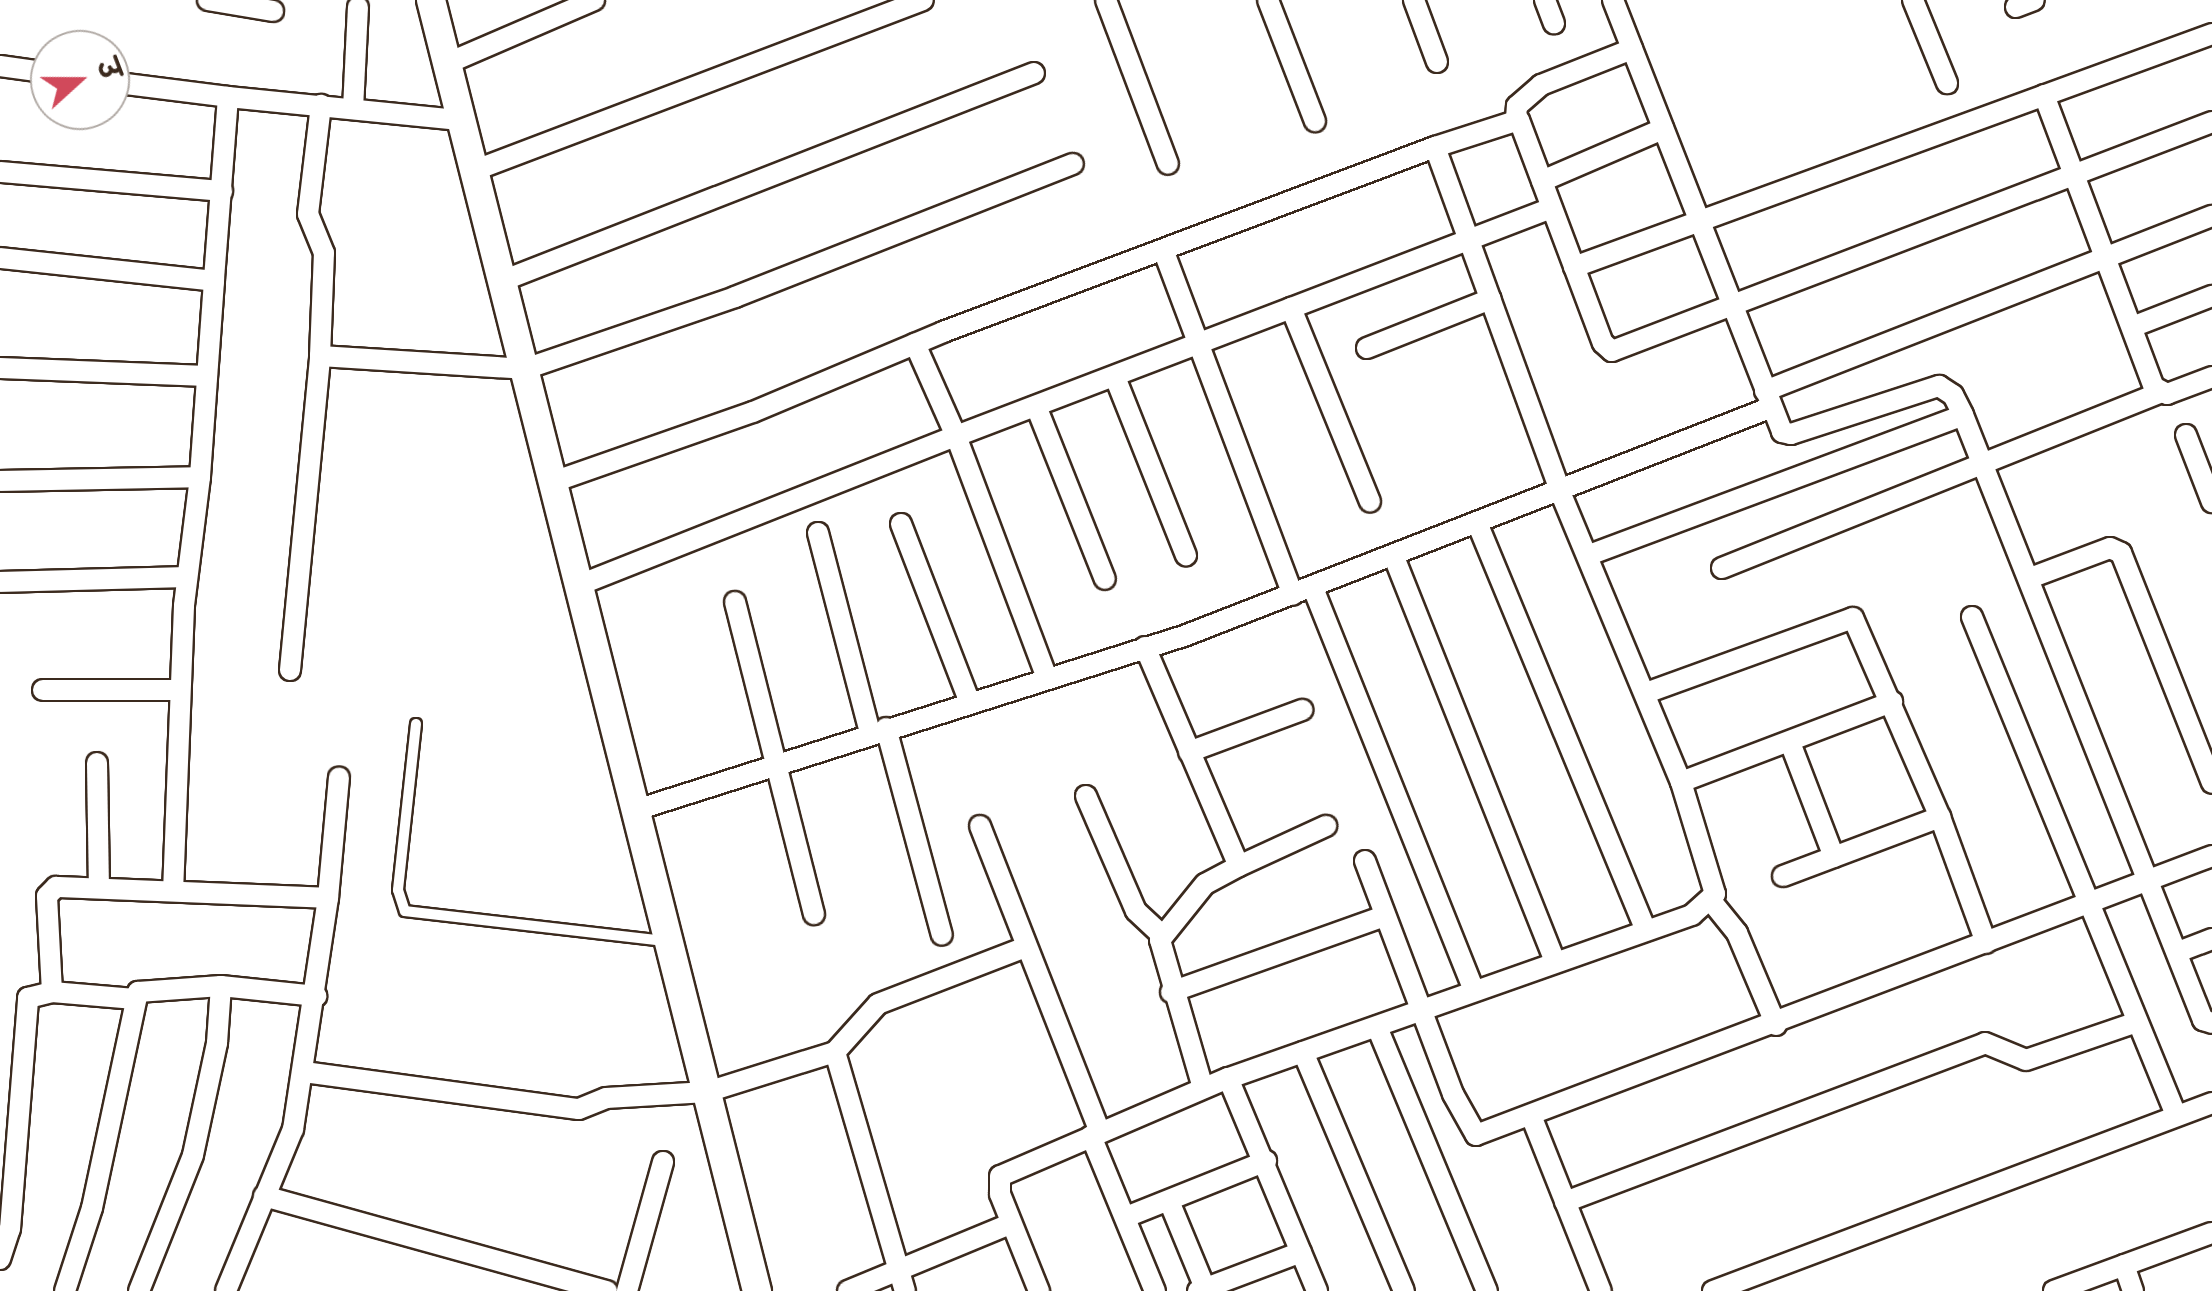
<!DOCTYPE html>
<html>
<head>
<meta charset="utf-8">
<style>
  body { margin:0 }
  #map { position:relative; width:2212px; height:1291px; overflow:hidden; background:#fff; font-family:Mynerve,"Playpen Sans Deva",sans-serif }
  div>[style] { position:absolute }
  .roads { filter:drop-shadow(2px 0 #3b2a1e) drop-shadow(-2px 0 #3b2a1e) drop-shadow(0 2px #3b2a1e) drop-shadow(0 -2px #3b2a1e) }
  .service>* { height:10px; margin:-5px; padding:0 5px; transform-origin:5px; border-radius:5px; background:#fff }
  .minor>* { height:20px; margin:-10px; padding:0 10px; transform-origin:10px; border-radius:10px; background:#fff }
  .tertiary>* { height:28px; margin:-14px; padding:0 14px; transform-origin:14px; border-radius:14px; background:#fff }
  span { translate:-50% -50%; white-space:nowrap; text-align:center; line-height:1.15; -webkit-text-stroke:9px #fff; paint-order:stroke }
  .north { position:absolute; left:30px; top:30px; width:100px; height:100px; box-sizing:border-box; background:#fff; border:2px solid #b1aaa5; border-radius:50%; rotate:69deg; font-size:28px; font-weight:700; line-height:40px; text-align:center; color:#3b2a1e }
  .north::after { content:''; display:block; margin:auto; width:35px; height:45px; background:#d1495b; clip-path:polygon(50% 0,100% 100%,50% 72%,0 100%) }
</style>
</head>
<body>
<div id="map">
  <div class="roads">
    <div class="service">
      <div style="left:416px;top:724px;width:167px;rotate:96.2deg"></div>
      <div style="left:398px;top:890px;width:22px;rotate:72deg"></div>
      <div style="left:405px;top:911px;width:263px;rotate:6.6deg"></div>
    </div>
    <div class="minor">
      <div style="left:208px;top:0;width:66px;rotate:9.6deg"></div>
      <div style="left:1106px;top:0;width:175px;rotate:69.3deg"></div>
      <div style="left:1268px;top:0;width:130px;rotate:68.8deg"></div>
      <div style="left:1414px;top:0;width:66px;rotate:69.6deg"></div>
      <div style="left:1545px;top:0;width:25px;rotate:69deg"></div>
      <div style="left:1613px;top:0;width:464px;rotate:68.6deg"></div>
      <div style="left:1782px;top:432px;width:9px;rotate:13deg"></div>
      <div style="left:1791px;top:434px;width:156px;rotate:-18deg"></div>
      <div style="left:1939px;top:386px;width:17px;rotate:33deg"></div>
      <div style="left:1953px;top:395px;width:22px;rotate:63deg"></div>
      <div style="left:1913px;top:0;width:90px;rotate:67.7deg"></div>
      <div style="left:2016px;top:7px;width:19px;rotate:-21deg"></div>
      <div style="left:448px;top:63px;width:159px;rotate:-23.3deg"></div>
      <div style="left:0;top:66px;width:50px;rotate:8deg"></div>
      <div style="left:110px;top:82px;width:119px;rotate:7.2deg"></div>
      <div style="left:228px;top:97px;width:185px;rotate:94.4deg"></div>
      <div style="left:2044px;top:95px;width:312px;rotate:69.4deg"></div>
      <div style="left:2154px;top:387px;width:15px;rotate:28deg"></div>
      <div style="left:2167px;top:394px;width:48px;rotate:-20.7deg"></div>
      <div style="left:228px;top:97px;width:233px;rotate:5.7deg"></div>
      <div style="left:353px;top:109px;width:102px;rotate:-87.2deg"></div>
      <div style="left:1516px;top:119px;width:13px;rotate:-86deg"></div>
      <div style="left:1517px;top:106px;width:32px;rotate:-41deg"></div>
      <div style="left:1541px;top:85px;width:98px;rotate:-21.6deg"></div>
      <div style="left:1435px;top:147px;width:88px;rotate:-17.8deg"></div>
      <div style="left:1519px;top:120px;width:238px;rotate:69.4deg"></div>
      <div style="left:1603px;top:343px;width:12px;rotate:42deg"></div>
      <div style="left:1612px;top:351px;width:642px;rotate:-20.89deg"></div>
      <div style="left:473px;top:171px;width:481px;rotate:-20.8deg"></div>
      <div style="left:0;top:172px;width:223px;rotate:4.9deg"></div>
      <div style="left:1542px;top:181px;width:132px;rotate:-23.3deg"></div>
      <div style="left:1164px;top:252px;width:366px;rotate:69.4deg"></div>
      <div style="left:0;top:258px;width:215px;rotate:6.1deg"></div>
      <div style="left:214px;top:281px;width:196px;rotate:94.1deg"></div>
      <div style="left:1574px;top:267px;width:679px;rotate:-20.06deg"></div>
      <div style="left:502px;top:281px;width:571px;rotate:-21.35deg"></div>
      <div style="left:1291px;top:308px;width:279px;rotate:-21deg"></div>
      <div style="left:2132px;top:327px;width:86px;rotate:-21.2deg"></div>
      <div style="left:1367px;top:348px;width:133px;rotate:-21.6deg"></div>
      <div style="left:320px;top:356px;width:205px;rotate:3.6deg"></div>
      <div style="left:525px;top:369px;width:222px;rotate:-18.9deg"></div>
      <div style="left:735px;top:297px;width:363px;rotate:-21.5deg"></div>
      <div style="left:0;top:368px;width:207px;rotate:2.2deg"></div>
      <div style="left:1115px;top:377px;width:192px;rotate:68.3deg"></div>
      <div style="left:1765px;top:391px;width:480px;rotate:-21.4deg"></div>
      <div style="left:1036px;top:406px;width:186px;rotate:68.3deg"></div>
      <div style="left:2186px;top:435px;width:72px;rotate:68.8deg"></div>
      <div style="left:0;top:481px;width:200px;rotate:-1.1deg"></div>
      <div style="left:200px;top:477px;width:130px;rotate:97.1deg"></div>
      <div style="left:184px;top:606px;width:282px;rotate:92.2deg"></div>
      <div style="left:553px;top:482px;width:212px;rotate:-19.3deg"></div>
      <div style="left:753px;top:412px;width:206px;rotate:-22.8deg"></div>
      <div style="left:943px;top:332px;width:526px;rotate:-20.61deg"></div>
      <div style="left:1435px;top:147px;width:369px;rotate:70deg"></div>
      <div style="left:1561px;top:494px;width:312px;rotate:67.4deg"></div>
      <div style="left:1681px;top:782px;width:117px;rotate:73.1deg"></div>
      <div style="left:1715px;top:894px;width:31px;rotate:138deg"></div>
      <div style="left:1692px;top:915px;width:492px;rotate:160.6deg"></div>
      <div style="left:1228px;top:1078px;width:248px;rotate:156.7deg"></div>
      <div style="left:1000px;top:1176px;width:18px;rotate:90deg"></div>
      <div style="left:1000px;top:1194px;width:105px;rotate:68.1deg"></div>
      <div style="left:901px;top:524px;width:192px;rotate:68.9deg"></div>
      <div style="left:1478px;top:525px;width:439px;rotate:67.5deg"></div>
      <div style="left:818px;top:533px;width:206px;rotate:75.4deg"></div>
      <div style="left:1589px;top:555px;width:399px;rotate:-20.5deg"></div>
      <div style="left:1963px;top:415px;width:651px;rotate:68.36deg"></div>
      <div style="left:2203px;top:1020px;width:9px;rotate:18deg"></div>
      <div style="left:1394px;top:557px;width:435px;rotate:68.3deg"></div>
      <div style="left:1722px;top:568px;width:471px;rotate:-21.8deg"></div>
      <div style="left:2030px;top:578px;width:85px;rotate:-20.6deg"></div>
      <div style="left:2110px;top:548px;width:12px;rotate:24deg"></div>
      <div style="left:2121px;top:553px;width:247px;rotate:68.4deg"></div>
      <div style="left:0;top:582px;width:187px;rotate:-1.5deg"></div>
      <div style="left:579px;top:585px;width:405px;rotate:-21.6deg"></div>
      <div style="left:956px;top:436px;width:101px;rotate:-114deg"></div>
      <div style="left:1313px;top:588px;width:434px;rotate:68.2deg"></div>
      <div style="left:735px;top:602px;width:322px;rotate:75.8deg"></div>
      <div style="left:1972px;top:617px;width:538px;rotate:67.72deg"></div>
      <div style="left:1145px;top:647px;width:238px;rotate:66.8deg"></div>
      <div style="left:1239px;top:866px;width:38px;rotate:152deg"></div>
      <div style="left:1205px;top:884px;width:72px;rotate:128.8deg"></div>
      <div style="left:1160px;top:940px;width:154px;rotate:73.8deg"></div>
      <div style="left:290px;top:670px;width:315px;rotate:-84.5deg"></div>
      <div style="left:320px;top:356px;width:103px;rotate:-87.8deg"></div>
      <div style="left:324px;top:253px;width:42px;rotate:-112.3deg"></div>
      <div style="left:308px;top:214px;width:110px;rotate:-83.2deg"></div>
      <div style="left:1047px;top:678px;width:259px;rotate:-110.6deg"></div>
      <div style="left:956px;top:436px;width:359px;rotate:-20.9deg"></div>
      <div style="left:1291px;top:308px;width:209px;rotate:67.8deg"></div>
      <div style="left:43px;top:690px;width:136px"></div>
      <div style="left:1646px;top:693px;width:220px;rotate:-19.9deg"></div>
      <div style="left:1853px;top:618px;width:217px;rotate:66.4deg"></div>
      <div style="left:1940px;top:817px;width:134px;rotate:69.9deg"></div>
      <div style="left:886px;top:728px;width:214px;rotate:74.9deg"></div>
      <div style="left:1791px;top:745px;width:120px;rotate:69deg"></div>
      <div style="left:1189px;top:752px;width:121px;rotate:-20.4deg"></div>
      <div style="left:97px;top:763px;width:123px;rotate:89.1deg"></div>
      <div style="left:1681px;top:782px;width:226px;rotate:-20.8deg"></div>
      <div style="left:1086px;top:796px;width:125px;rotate:66.5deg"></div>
      <div style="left:1136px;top:911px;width:35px;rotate:43deg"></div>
      <div style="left:636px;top:810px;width:575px;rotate:-17.62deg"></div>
      <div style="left:1184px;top:636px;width:631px;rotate:-21.28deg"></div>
      <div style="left:980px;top:826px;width:329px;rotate:68.6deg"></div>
      <div style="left:1365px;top:861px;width:249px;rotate:69.3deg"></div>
      <div style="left:1453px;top:1094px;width:47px;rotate:60.7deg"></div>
      <div style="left:1476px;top:1135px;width:787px;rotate:-20.76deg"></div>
      <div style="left:1239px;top:866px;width:96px;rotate:-24.7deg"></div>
      <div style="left:1783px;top:876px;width:168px;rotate:-20.6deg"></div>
      <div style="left:328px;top:898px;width:121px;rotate:-84.8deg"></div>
      <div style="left:1712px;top:902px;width:40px;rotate:51deg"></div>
      <div style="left:1737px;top:933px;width:100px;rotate:67deg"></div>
      <div style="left:2178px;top:952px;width:36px;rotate:-21deg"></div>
      <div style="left:52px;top:992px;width:96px;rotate:-93deg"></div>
      <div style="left:47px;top:896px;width:13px;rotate:-45deg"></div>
      <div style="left:56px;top:887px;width:272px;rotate:2.3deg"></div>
      <div style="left:328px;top:898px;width:234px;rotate:98.6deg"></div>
      <div style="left:293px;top:1129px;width:175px;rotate:112.5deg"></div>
      <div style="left:1171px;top:992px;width:227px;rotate:-19.6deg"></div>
      <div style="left:1377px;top:1027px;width:286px;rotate:67.4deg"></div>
      <div style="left:835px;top:1052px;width:64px;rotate:-48.1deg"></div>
      <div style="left:878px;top:1004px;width:159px;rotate:-21.1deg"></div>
      <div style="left:1303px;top:1052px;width:259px;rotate:67.1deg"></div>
      <div style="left:304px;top:1072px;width:277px;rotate:7.7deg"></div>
      <div style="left:579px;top:1109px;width:29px;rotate:-22deg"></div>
      <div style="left:606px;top:1098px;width:101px;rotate:-3.4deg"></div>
      <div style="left:707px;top:1092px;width:134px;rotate:-17.4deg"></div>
      <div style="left:835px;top:1052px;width:249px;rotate:73.7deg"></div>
      <div style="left:1228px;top:1078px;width:231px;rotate:67.3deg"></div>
      <div style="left:1532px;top:1118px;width:186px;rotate:68.3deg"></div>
      <div style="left:1091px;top:1136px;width:168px;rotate:67.6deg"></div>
      <div style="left:264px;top:1196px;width:356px;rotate:15.5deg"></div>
      <div style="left:1169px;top:1201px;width:94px;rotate:67.5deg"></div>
      <div style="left:1565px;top:1202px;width:449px;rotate:-20.7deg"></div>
      <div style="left:1985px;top:1043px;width:44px;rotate:22.5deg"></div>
      <div style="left:2026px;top:1060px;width:117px;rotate:-18.9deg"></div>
      <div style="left:1126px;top:1217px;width:151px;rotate:-21.8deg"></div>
      <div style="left:0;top:1259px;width:32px;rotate:-72deg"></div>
      <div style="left:10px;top:1229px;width:232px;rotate:-85.5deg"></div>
      <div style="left:28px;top:998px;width:25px;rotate:-14deg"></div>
      <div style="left:52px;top:992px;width:83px;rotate:4.8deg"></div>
      <div style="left:2124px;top:1265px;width:28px;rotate:71deg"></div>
      <div style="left:65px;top:1291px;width:87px;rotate:-72deg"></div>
      <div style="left:92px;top:1208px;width:221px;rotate:-78deg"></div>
      <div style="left:138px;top:992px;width:83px;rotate:-4.1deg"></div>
      <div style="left:221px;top:986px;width:96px;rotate:6deg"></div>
      <div style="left:139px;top:1291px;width:146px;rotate:-68.3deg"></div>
      <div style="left:193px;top:1155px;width:115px;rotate:-77.9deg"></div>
      <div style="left:217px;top:1043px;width:57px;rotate:-86deg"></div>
      <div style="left:627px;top:1291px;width:134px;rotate:-74.4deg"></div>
      <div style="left:848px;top:1291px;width:175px;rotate:-22.5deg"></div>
      <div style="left:1198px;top:1291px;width:110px;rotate:-20.7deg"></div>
      <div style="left:1713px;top:1291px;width:533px;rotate:-20.64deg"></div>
      <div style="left:2054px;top:1291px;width:168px;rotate:-20.2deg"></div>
    </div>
    <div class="tertiary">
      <div style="left:431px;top:0;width:1332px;rotate:75.83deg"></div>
    </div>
  </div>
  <div class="north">उ</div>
</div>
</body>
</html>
